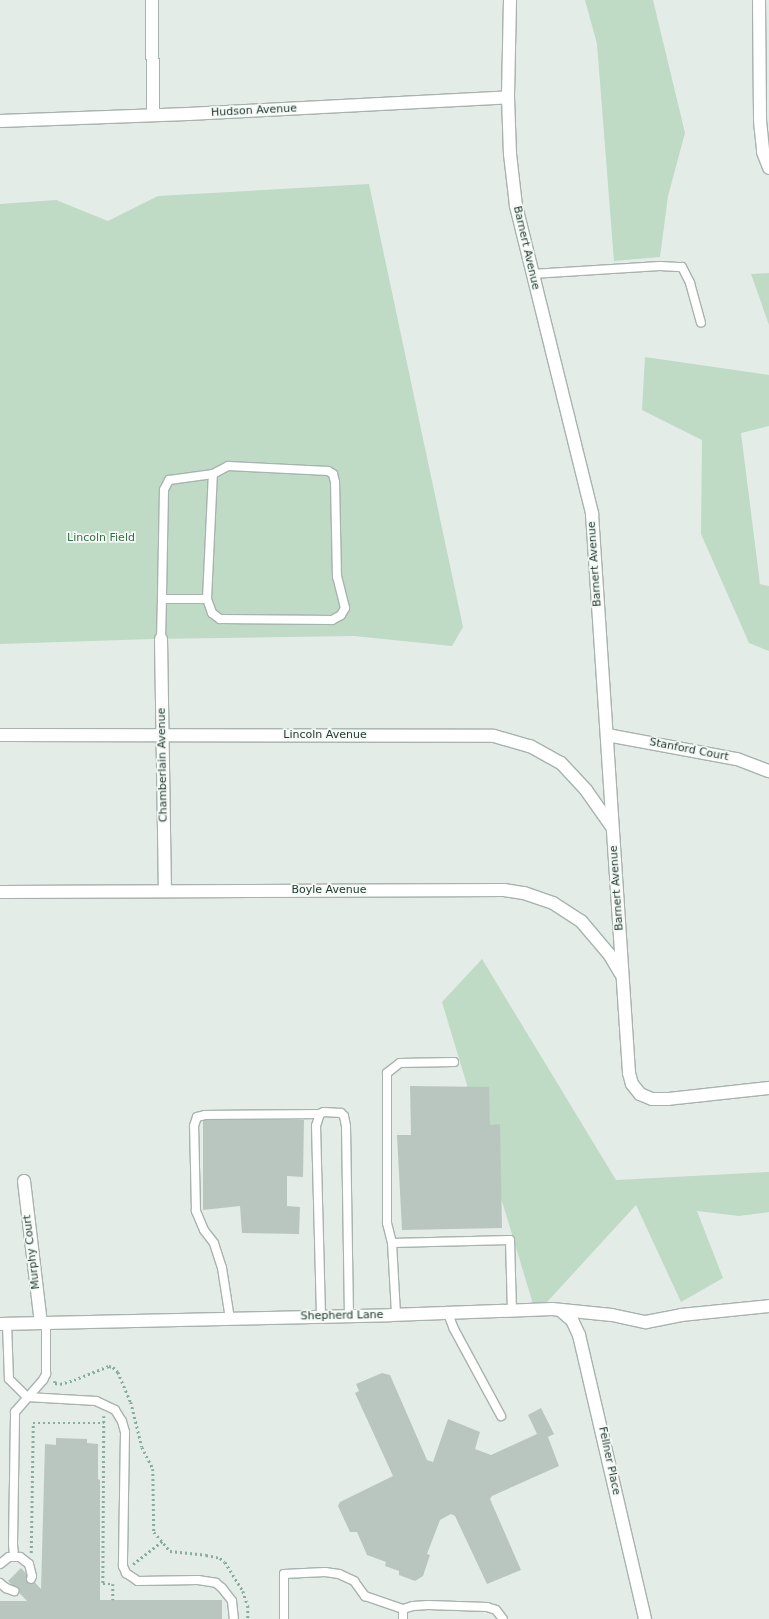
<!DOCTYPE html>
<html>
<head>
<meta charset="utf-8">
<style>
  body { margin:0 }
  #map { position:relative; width:769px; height:1619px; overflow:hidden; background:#e4ece8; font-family:"DejaVu Sans",sans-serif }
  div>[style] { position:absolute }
  .green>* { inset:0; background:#bfdac5 }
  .building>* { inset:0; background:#b9c6c0 }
  .path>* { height:2.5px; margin-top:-1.25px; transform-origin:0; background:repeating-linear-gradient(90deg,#88ac9e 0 2px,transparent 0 5px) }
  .roads { filter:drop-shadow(1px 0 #a7b3ae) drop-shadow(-1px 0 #a7b3ae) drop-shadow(0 1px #a7b3ae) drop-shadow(0 -1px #a7b3ae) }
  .lane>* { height:8px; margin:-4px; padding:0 4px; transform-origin:4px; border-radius:4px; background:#fff }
  .street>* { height:12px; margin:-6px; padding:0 6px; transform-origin:6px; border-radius:6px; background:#fff }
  span { translate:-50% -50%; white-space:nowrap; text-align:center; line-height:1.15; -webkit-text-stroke:3.5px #f4f9f6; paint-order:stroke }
  .street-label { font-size:11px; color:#253b34 }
  .park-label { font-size:11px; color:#346e46 }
</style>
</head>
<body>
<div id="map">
  <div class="green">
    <div style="clip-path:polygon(585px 0,653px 0,685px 133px,668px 196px,660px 257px,614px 261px,597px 44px)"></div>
    <div style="clip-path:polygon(369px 184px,463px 627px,452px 646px,354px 636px,152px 639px,0 644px,0 204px,56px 200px,108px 221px,158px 196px)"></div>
    <div style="clip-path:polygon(769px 273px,769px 325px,751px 274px)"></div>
    <div style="clip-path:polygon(645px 357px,769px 375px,769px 426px,741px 433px,760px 584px,769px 586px,769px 651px,749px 643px,701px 534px,702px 440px,642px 410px)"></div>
    <div style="clip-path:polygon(482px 959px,616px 1180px,769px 1172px,769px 1212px,739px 1216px,697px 1211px,723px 1278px,681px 1302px,636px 1205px,536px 1314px,442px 1002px)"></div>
  </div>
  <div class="building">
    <div style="clip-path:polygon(410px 1086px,489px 1087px,490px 1125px,500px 1124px,502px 1228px,402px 1230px,397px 1135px,411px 1135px)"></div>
    <div style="clip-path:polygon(203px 1119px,304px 1120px,303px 1177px,287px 1176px,287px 1206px,300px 1207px,299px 1234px,242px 1233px,240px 1206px,203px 1210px)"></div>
    <div style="clip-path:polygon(382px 1373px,390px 1375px,427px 1460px,433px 1462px,448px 1419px,480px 1432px,475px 1449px,491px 1455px,537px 1434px,528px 1415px,541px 1408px,554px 1434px,548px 1437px,559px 1466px,492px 1496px,490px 1499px,521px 1570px,487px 1584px,455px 1516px,451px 1514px,440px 1520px,427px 1554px,430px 1555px,423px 1576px,415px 1581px,399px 1575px,399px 1571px,385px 1566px,386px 1562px,367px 1555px,357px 1532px,350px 1532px,338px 1506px,340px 1502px,393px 1476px,355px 1393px,359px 1391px,356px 1384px)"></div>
    <div style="clip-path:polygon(56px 1438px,87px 1439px,87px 1443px,98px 1444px,98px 1479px,100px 1480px,100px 1600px,222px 1600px,222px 1619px,0 1619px,0 1601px,27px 1601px,8px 1581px,21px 1568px,41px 1589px,45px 1444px,56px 1445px)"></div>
  </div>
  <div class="path">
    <div style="left:55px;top:1381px;width:2px;rotate:90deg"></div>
    <div style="left:55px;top:1383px;width:5px;rotate:11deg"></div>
    <div style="left:60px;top:1384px;width:15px;rotate:-16deg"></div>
    <div style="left:74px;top:1380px;width:38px;rotate:-22deg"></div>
    <div style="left:109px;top:1366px;width:4px;rotate:14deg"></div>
    <div style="left:113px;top:1367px;width:7px;rotate:45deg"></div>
    <div style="left:118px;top:1372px;width:33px;rotate:67deg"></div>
    <div style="left:131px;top:1402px;width:46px;rotate:76.3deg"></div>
    <div style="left:142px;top:1447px;width:25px;rotate:63deg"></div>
    <div style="left:153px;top:1469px;width:63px;rotate:89.1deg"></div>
    <div style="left:154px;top:1532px;width:25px;rotate:50deg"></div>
    <div style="left:170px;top:1551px;width:36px;rotate:6deg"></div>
    <div style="left:206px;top:1555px;width:14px;rotate:12deg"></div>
    <div style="left:220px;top:1558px;width:6px;rotate:39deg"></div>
    <div style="left:225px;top:1562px;width:34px;rotate:58deg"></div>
    <div style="left:243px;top:1591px;width:16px;rotate:72deg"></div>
    <div style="left:248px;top:1606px;width:13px;rotate:90deg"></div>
    <div style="left:104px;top:1416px;width:168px;rotate:90.3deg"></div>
    <div style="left:103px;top:1584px;width:10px"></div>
    <div style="left:113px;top:1584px;width:16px;rotate:90deg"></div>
    <div style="left:31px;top:1553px;width:130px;rotate:-89.1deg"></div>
    <div style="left:33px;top:1423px;width:71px"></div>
    <div style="left:133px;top:1564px;width:37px;rotate:-38deg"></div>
  </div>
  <div class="roads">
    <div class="lane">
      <div style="left:532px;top:274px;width:128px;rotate:-3.6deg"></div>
      <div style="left:660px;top:266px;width:22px;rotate:3deg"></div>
      <div style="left:682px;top:267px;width:18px;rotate:63deg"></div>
      <div style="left:690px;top:283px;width:41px;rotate:74.6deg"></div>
      <div style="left:207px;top:599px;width:15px;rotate:70deg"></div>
      <div style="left:212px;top:613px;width:10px;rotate:37deg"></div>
      <div style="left:220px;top:619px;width:112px;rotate:0.5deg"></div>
      <div style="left:332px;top:620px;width:10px;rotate:-29deg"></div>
      <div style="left:341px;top:615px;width:8px;rotate:-60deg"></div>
      <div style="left:345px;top:608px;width:32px;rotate:-104deg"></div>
      <div style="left:337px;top:577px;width:95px;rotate:-91.2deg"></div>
      <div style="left:335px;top:482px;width:8px;rotate:-104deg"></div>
      <div style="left:333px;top:474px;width:6px;rotate:-149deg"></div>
      <div style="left:328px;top:471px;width:100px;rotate:-177.1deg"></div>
      <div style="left:228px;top:466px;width:17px;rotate:152deg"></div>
      <div style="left:161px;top:639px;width:40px;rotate:-88.6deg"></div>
      <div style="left:162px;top:599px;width:45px"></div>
      <div style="left:207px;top:599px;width:125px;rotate:-87.3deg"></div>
      <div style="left:213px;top:474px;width:44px;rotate:172.2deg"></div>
      <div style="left:169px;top:480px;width:11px;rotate:117deg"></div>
      <div style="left:164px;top:490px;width:109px;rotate:91.1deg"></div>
      <div style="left:392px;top:1243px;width:21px;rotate:-104deg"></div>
      <div style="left:387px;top:1223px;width:150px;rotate:-90deg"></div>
      <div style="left:387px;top:1073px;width:16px;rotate:-38deg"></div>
      <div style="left:400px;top:1063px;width:54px;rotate:-1.1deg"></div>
      <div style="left:447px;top:1311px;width:19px;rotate:69deg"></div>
      <div style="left:454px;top:1329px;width:99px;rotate:61.6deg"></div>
      <div style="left:396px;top:1314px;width:71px;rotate:-93.2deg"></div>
      <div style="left:392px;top:1243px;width:118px;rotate:-1.5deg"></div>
      <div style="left:510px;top:1240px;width:70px;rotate:88.4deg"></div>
      <div style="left:321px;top:1316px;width:190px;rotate:-91.5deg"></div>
      <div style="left:316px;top:1126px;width:13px;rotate:-72deg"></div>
      <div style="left:320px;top:1114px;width:4px;rotate:-27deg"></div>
      <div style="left:324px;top:1112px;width:17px;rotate:3deg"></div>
      <div style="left:341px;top:1113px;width:4px;rotate:45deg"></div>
      <div style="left:344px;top:1116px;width:10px;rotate:79deg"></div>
      <div style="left:346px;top:1126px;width:190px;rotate:89.1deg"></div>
      <div style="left:230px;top:1319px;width:52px;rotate:-98.9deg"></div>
      <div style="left:222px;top:1268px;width:26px;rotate:-108deg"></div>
      <div style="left:214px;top:1243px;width:16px;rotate:-128deg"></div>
      <div style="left:204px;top:1230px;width:21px;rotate:-113deg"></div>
      <div style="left:196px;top:1211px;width:85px;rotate:-91.3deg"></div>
      <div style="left:194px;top:1126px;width:9px;rotate:-72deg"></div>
      <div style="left:197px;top:1117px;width:8px;rotate:-14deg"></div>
      <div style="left:205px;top:1115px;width:115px;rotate:-0.5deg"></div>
      <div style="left:7px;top:1323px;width:56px;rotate:88deg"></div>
      <div style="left:9px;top:1379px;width:25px;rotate:45deg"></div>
      <div style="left:27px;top:1397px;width:69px;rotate:3.3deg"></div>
      <div style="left:96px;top:1401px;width:21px;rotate:25deg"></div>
      <div style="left:115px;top:1410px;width:13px;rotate:58deg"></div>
      <div style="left:122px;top:1421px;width:11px;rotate:75deg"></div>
      <div style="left:125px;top:1432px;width:134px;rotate:90.9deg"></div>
      <div style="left:123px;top:1566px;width:8px;rotate:67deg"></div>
      <div style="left:126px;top:1573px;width:14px;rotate:34deg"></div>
      <div style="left:138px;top:1581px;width:60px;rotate:-1deg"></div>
      <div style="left:198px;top:1580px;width:18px;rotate:9deg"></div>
      <div style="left:216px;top:1583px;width:8px;rotate:40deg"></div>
      <div style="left:222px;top:1588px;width:16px;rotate:52deg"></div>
      <div style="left:232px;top:1601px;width:18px;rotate:84deg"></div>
      <div style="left:14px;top:1556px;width:12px;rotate:-95deg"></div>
      <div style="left:13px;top:1544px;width:132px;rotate:-89.1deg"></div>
      <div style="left:15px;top:1412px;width:43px;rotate:-48.8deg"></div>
      <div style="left:43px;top:1380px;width:7px;rotate:-63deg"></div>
      <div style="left:46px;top:1374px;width:50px;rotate:-90deg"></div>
      <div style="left:0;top:1564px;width:11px;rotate:-38deg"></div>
      <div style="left:9px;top:1557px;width:11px"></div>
      <div style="left:20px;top:1557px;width:11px;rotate:38deg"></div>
      <div style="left:29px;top:1564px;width:12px;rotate:76deg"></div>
      <div style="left:32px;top:1576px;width:3px;rotate:108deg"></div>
      <div style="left:0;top:1583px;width:8px;rotate:40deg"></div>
      <div style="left:6px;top:1588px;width:9px;rotate:21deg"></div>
      <div style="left:284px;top:1619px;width:45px;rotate:-90deg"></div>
      <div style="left:284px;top:1574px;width:41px;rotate:-2.8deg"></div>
      <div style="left:325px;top:1572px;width:14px;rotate:8deg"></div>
      <div style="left:339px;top:1574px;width:17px;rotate:25deg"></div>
      <div style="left:354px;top:1581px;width:19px;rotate:54deg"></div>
      <div style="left:365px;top:1596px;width:40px;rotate:18.9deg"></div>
      <div style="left:403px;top:1609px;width:10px;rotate:-17deg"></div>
      <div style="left:413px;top:1606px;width:15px;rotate:-4deg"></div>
      <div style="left:428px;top:1605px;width:59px;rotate:1.9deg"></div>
      <div style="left:487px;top:1607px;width:9px;rotate:18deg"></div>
      <div style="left:496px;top:1610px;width:11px;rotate:52deg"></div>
      <div style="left:403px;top:1619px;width:10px;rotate:-90deg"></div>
    </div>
    <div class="street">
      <div style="left:152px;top:0;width:115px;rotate:89.5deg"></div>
      <div style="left:510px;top:0;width:97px;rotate:91.2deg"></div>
      <div style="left:508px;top:97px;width:57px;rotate:88deg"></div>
      <div style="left:510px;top:154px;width:52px;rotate:83.4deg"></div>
      <div style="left:516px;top:206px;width:317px;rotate:76.1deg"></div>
      <div style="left:592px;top:514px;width:560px;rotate:86.21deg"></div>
      <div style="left:629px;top:1073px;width:11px;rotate:75deg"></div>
      <div style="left:632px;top:1084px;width:13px;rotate:51deg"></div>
      <div style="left:640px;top:1094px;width:13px;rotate:23deg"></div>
      <div style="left:652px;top:1099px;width:16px"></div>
      <div style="left:668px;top:1099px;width:102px;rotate:-6.2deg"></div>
      <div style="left:759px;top:0;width:121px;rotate:89.5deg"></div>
      <div style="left:760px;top:121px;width:31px;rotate:84deg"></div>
      <div style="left:763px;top:152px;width:17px;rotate:69deg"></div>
      <div style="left:0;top:121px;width:188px;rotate:-2.1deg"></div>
      <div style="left:188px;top:114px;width:320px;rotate:-3deg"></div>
      <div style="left:161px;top:639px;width:252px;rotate:89.1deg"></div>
      <div style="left:0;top:735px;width:494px;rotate:0.1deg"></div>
      <div style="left:494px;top:736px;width:37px;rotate:16deg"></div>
      <div style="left:530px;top:746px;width:35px;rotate:29deg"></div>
      <div style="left:561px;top:763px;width:37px;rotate:47deg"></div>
      <div style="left:586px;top:790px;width:45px;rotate:54.9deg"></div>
      <div style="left:607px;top:735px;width:132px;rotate:10.5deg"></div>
      <div style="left:737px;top:759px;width:34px;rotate:21deg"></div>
      <div style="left:0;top:892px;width:504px;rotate:-0.23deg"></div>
      <div style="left:504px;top:890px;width:20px;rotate:9deg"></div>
      <div style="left:524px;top:893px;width:31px;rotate:19deg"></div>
      <div style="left:553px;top:903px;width:33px;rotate:33deg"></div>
      <div style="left:581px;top:921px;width:43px;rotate:49.7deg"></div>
      <div style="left:609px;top:954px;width:23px;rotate:59deg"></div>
      <div style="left:24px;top:1181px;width:143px;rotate:83.2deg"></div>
      <div style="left:560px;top:1310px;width:16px;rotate:40deg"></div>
      <div style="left:572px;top:1320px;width:17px;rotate:65deg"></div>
      <div style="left:579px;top:1335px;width:292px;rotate:76.9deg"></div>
      <div style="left:0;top:1324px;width:391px;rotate:-1.3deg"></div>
      <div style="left:391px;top:1315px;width:161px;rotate:-2.1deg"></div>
      <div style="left:552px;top:1309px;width:60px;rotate:5.7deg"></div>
      <div style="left:612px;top:1315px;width:35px;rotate:12deg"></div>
      <div style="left:646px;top:1322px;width:36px;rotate:-11deg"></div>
      <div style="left:681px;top:1315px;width:88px;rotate:-5.8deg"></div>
    </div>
  </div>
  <div class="street-label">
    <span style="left:254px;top:111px;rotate:-3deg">Hudson Avenue</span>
    <span style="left:526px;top:248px;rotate:77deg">Barnert Avenue</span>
    <span style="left:595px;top:564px;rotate:-94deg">Barnert Avenue</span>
    <span style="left:325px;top:735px">Lincoln Avenue</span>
    <span style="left:689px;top:750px;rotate:11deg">Stanford Court</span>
    <span style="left:163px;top:765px;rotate:-91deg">Chamberlain Avenue</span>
    <span style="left:617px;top:888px;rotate:-94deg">Barnert Avenue</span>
    <span style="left:329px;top:890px">Boyle Avenue</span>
    <span style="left:32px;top:1252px;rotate:-97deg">Murphy Court</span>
    <span style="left:342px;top:1316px;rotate:-1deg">Shepherd Lane</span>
    <span style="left:609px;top:1461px;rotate:78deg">Fellner Place</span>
  </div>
  <div class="park-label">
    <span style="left:101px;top:538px">Lincoln Field</span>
  </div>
</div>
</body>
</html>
